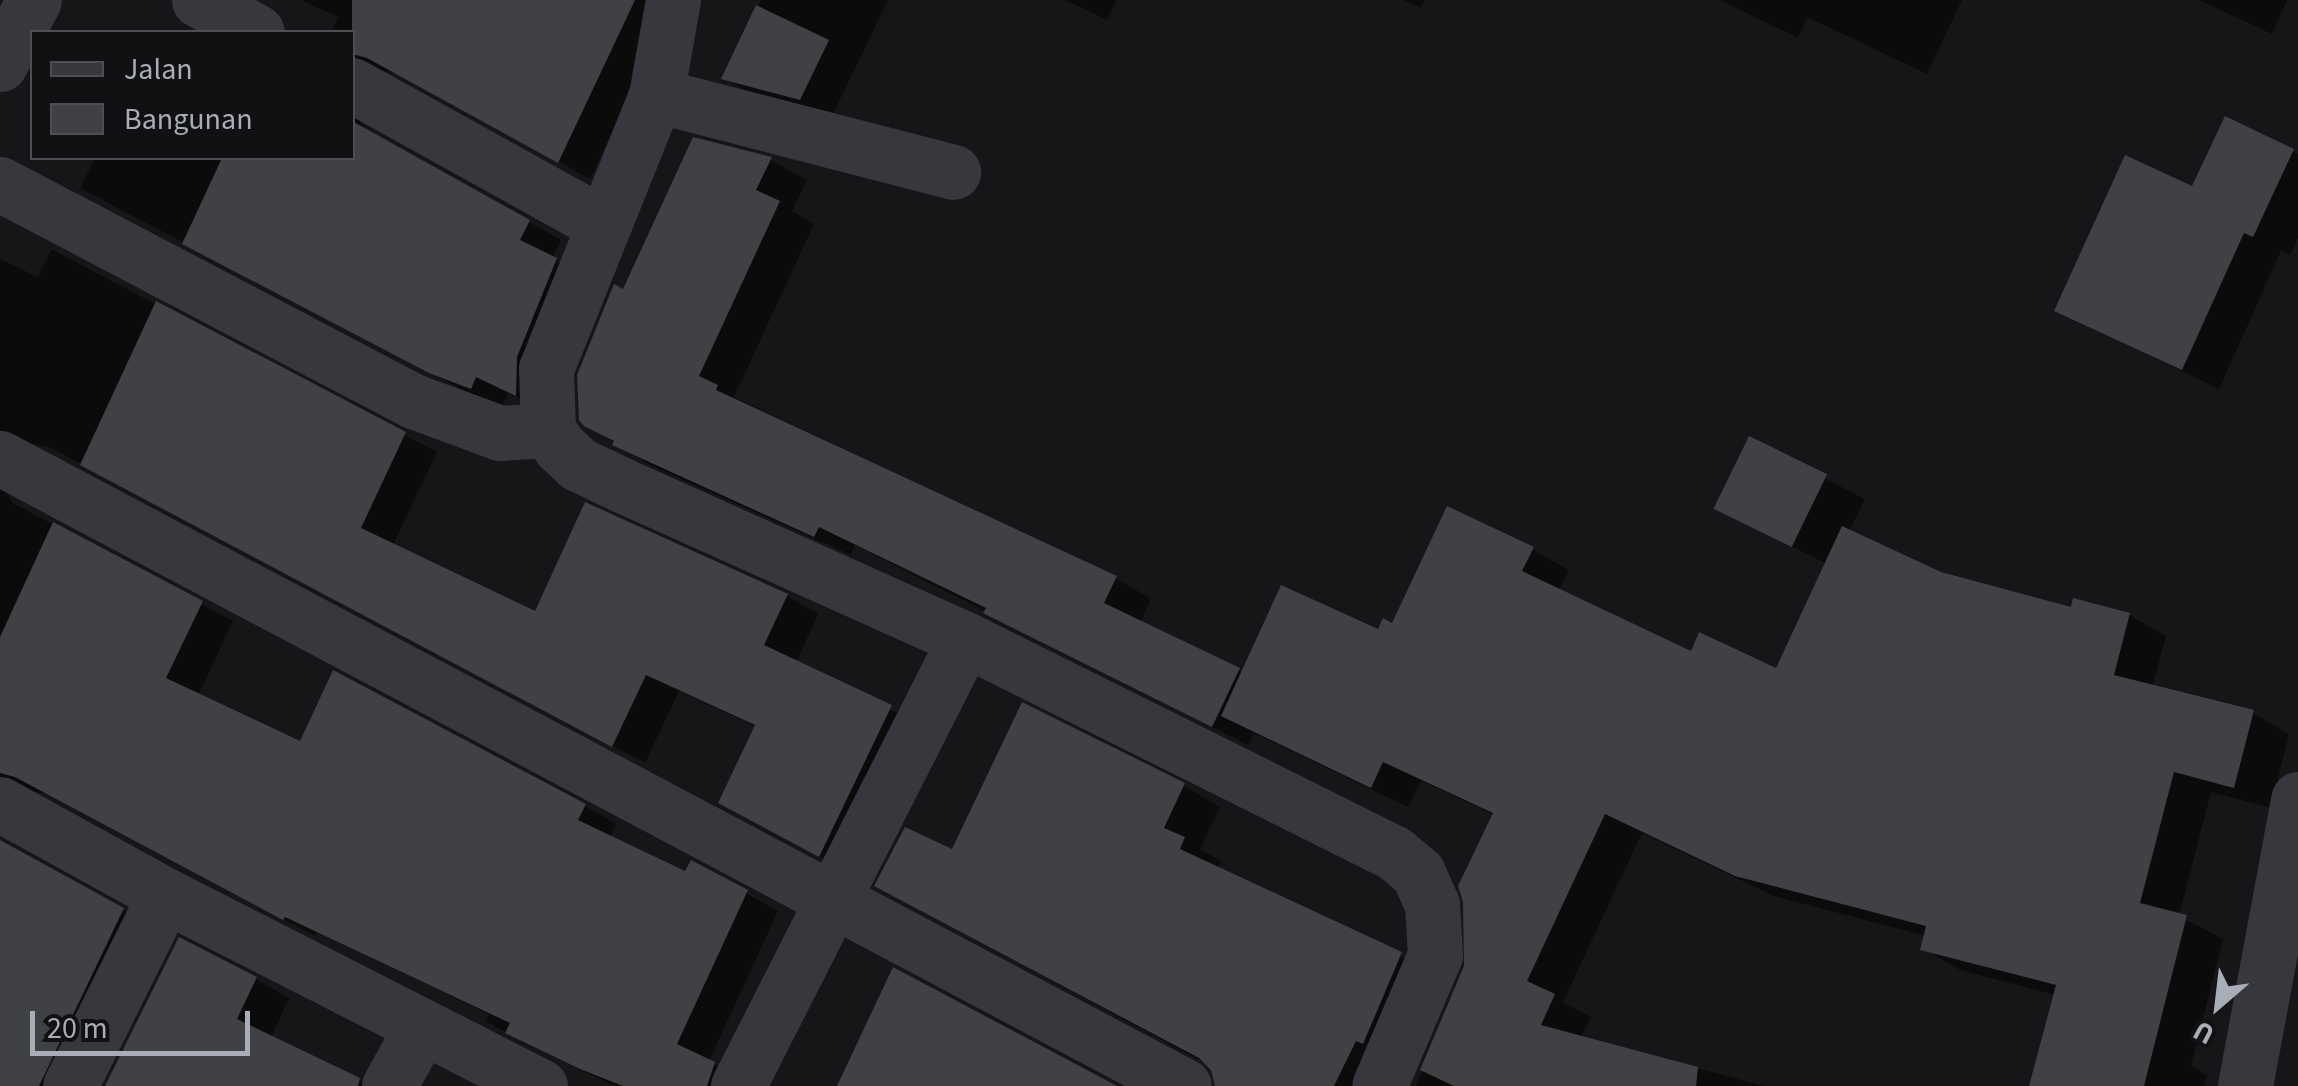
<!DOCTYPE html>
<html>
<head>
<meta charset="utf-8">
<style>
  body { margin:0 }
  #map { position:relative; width:2298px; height:1086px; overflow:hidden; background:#161618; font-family:"Source Sans 3",sans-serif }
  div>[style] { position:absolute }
  .shadow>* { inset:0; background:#0007 }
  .building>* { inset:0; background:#404145; transform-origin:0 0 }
  .minor>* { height:55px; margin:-27.5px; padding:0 27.5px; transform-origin:27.5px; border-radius:27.5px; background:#37383d }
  span { translate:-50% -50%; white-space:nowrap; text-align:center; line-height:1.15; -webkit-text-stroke:8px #111113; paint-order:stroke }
  .legend { position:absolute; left:30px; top:30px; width:325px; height:130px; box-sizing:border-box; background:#111113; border:2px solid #4d4f55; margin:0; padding:12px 18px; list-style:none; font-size:30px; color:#a8adb8 }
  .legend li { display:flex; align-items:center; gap:20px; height:50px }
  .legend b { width:50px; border:2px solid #4d4f55 }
  .north { position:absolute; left:2168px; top:956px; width:100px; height:100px; -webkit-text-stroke:8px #111113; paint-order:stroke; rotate:208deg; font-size:28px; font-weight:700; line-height:40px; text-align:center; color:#a8adb8 }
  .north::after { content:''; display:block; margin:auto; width:35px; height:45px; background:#a8adb8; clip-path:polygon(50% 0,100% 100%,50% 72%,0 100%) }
  .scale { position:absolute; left:30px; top:1011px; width:220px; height:45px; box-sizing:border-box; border:5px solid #a8adb8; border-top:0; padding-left:12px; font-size:30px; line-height:35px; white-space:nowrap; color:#a8adb8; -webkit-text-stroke:8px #111113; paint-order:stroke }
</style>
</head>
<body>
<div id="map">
  <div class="shadow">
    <div style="clip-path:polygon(301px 0,674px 0,590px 179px,402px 75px,386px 71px,369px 75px,352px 103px,352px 32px,331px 32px,338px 17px)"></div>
    <div style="clip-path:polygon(761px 0,888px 0,832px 116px,755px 96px,724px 78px)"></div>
    <div style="clip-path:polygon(1065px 0,1116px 0,1107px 20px)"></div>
    <div style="clip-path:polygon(1403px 0,1425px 0,1421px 8px)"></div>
    <div style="clip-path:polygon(1720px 0,1962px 0,1927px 74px,1807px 17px,1798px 38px)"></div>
    <div style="clip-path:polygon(2199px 0,2287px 0,2272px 34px)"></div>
    <div style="clip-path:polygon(352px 108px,366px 131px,561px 240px,552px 258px,587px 278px,547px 411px,508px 393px,503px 405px,463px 390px,80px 188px,95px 158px,352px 158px)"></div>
    <div style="clip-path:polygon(2226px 119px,2298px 154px,2298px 238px,2290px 255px,2281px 251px,2219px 389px,2058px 310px,2194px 189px)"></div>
    <div style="clip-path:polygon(695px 140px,771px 160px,807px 180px,792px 211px,814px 224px,734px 397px,1116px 578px,1151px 599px,1140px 623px,1243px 673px,1379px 632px,1532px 549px,1569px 570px,1559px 591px,1692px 654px,1777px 671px,1827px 564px,1718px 509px,1750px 440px,1865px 499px,1849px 532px,1940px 575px,2073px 610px,2129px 615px,2166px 636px,2152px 688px,2253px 713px,2289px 734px,2271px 808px,2211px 792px,2179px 916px,2223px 939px,2191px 1066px,2207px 1075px,2204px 1086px,2032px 1086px,2056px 995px,1960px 970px,1923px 948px,1926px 936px,1774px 896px,1642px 833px,1563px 1002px,1591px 1017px,1581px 1038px,1765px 1086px,1416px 1086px,1466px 968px,1495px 815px,1421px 781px,1408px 807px,1254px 733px,1248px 745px,855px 545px,851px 555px,650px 465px,585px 425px,624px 292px)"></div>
    <div style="clip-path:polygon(51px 249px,437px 452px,393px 545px,536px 615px,787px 596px,818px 614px,796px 663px,922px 725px,851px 873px,752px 820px,757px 727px,679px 691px,645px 763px,49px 447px,31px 444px,0 478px,0 259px,38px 277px)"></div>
    <div style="clip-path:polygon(0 480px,13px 503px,233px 621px,198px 696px,301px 744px,585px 806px,616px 824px,610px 838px,686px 874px,692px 863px,778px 911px,709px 1061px,746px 1082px,744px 1086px,614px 1086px,517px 1039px,486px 1021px,489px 1014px,317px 932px,315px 936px,49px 793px,18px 792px,0 781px)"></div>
    <div style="clip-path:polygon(1184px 786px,1220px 807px,1200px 849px,1221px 861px,1217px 869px,1438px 975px,1394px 1086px,1248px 1086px,914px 907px,953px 852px)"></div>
    <div style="clip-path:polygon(0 892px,122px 910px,161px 933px,75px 1086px,0 1086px)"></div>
    <div style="clip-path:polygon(256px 979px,289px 998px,271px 1038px,369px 1086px,110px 1086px)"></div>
  </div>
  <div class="building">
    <div style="clip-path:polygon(352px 0,635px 0,558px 163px,367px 58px,352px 54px)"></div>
    <div style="clip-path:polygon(756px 5px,829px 40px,800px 100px,721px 79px)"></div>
    <div style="clip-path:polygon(2225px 116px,2294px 149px,2253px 237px,2244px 233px,2182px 370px,2054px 311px,2125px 155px,2192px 186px)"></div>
    <div style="clip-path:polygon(352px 121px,530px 220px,520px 240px,557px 258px,517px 357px,516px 396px,476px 377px,471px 389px,429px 373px,182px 244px,222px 158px,352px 158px)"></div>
    <div style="clip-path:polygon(693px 137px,772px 157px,756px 190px,780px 201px,699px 376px,718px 385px,716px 390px,1117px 576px,1104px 603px,1240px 668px,1212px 727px,983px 613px,986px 608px,819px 527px,814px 537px,612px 445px,614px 441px,584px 426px,579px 420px,577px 375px,614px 284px,623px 289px)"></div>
    <div style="clip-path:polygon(156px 301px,406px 432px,361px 528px,535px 611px,585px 502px,788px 594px,764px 645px,892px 705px,819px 857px,718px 803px,755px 725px,646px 675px,612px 747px,80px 465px)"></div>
    <div style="left:1749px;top:436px;width:87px;height:81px;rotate:26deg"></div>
    <div style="clip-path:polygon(1447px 506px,1534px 547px,1522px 571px,1691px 651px,1699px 632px,1776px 668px,1842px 526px,1941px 572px,2071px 607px,2073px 598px,2130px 613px,2114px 675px,2254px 710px,2234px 788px,2174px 772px,2140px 903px,2187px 915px,2144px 1086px,2029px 1086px,2056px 985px,1920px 950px,1926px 926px,1735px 876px,1605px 814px,1527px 981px,1555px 994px,1541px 1025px,1698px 1067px,1696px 1086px,1454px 1086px,1420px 1070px,1464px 966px,1463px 902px,1458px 886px,1493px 813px,1383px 762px,1371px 788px,1221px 716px,1281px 585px,1378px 629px,1383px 618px,1392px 623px)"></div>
    <div style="clip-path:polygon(53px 522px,203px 601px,166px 678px,300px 741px,333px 670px,586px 804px,578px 820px,685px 871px,691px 860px,748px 890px,677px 1044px,715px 1062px,707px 1086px,623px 1086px,580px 1069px,505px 1033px,510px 1023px,285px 917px,283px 920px,15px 777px,0 773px,0 637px)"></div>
    <div style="clip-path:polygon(1022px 702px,1185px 783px,1164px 828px,1185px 837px,1180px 849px,1402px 952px,1363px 1044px,1356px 1041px,1334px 1086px,1215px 1086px,1211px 1070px,1199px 1058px,874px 886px,905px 827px,952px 849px)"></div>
    <div style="clip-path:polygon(0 840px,124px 908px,39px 1086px,0 1086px)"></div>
    <div style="clip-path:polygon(179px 937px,257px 977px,237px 1019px,360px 1078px,358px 1086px,105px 1086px)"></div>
    <div style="clip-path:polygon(893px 967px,1117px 1086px,837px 1086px)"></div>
  </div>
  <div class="minor">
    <div style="left:199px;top:0;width:66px;rotate:28.9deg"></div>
    <div style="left:673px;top:0;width:97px;rotate:100.1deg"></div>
    <div style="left:656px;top:95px;width:307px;rotate:14.5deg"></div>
    <div style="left:0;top:64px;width:72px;rotate:-62deg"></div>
    <div style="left:352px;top:85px;width:287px;rotate:29deg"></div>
    <div style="left:656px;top:95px;width:295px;rotate:111.9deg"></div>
    <div style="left:546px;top:369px;width:61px;rotate:88.1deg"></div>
    <div style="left:548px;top:430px;width:21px;rotate:55deg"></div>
    <div style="left:560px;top:447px;width:25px;rotate:43deg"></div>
    <div style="left:578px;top:464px;width:49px;rotate:25.5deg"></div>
    <div style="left:622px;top:485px;width:376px;rotate:24.2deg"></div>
    <div style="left:965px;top:639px;width:478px;rotate:26.5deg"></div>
    <div style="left:1393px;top:852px;width:33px;rotate:40deg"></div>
    <div style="left:1418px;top:873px;width:34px;rotate:66deg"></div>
    <div style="left:1432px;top:904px;width:51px;rotate:86.6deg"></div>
    <div style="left:1435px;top:955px;width:142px;rotate:113.1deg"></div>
    <div style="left:0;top:184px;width:470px;rotate:27.7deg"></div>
    <div style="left:416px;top:402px;width:90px;rotate:20.3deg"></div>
    <div style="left:500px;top:433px;width:48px;rotate:-3.6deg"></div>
    <div style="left:0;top:458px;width:1340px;rotate:27.94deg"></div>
    <div style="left:0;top:804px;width:188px;rotate:28.9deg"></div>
    <div style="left:165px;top:895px;width:421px;rotate:27deg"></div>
    <div style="left:70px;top:1086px;width:213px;rotate:-63.6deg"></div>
    <div style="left:389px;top:1086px;width:68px;rotate:-61.2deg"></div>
    <div style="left:738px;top:1086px;width:501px;rotate:-63.08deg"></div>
    <div style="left:2245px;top:1086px;width:292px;rotate:-79.5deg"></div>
  </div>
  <ul class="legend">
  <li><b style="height:12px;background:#37383d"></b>Jalan</li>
  <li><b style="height:28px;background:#404145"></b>Bangunan</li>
  </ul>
  <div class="north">U</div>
  <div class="scale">20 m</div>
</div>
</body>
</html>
